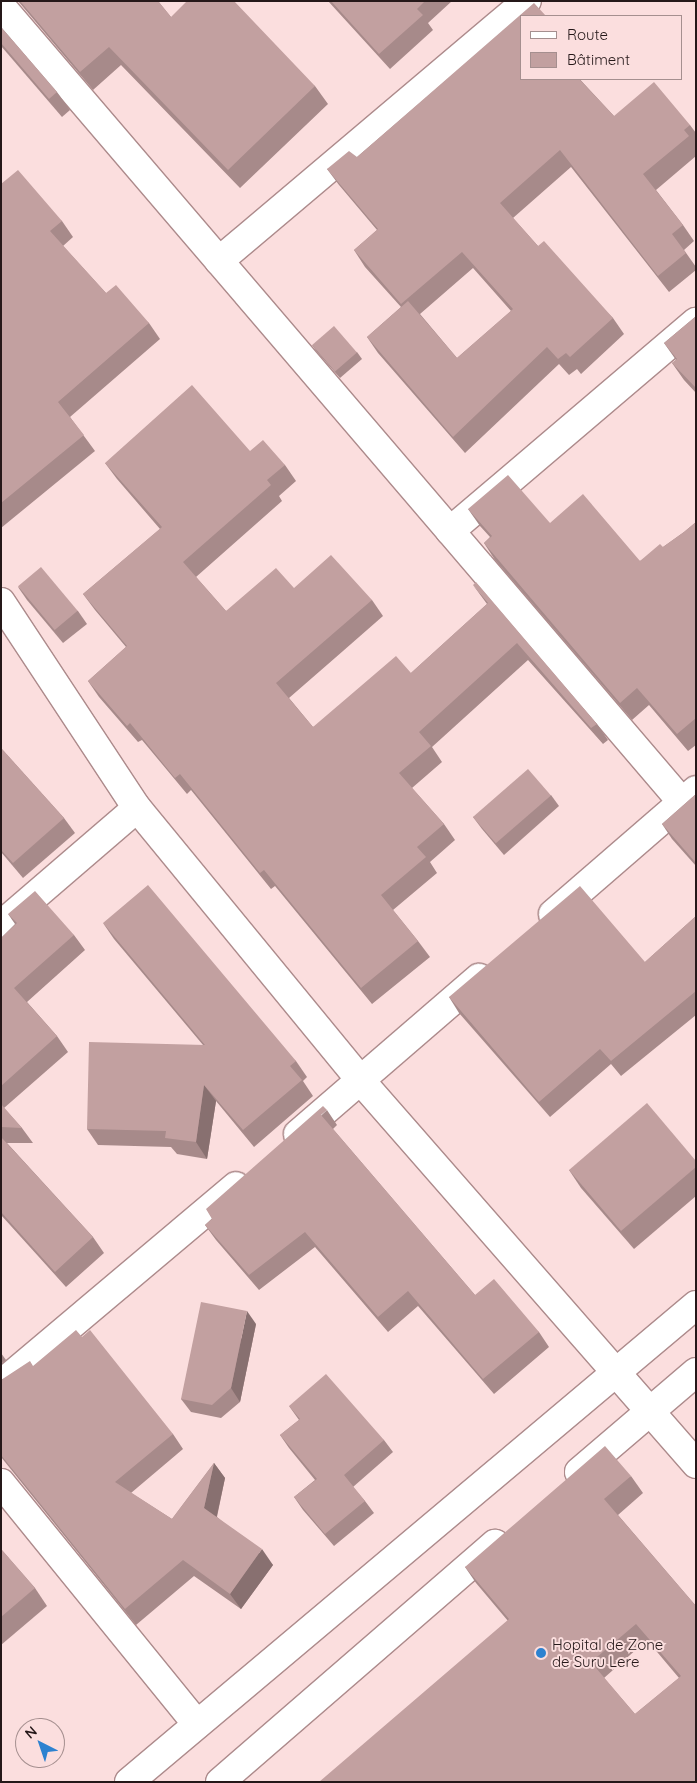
<!DOCTYPE html>
<html>
<head>
<meta charset="utf-8">
<style>
  body { margin:0 }
  #map { position:relative; width:697px; height:1783px; overflow:hidden; background:#fbdede; font-family:Quicksand,sans-serif }
  div>[style] { position:absolute }
  .roads { filter:drop-shadow(1px 0 #ad8b8c) drop-shadow(-1px 0 #ad8b8c) drop-shadow(0 1px #ad8b8c) drop-shadow(0 -1px #ad8b8c) }
  .minor>* { height:28px; margin:-14px; padding:0 14px; transform-origin:14px; border-radius:14px; background:#fff }
  .wall>* { inset:0; background:#a78a8a }
  .shaded-wall>* { inset:0; background:#887070 }
  .building>* { inset:0; background:#c2a0a0; transform-origin:0 0 }
  .dots>* { width:14px; height:14px; translate:-50% -50%; box-sizing:border-box; border:2px solid #fbdede; border-radius:50% }
  span { translate:-50% -50%; white-space:nowrap; text-align:center; line-height:1.15; -webkit-text-stroke:4px #fbdede; paint-order:stroke }
  .poi-label { font-size:15px; color:#251819 }
  .left { translate:0 -50%; text-align:left }
  .frame { position:absolute; inset:0; border:2px solid #251819; pointer-events:none }
  .legend { position:absolute; left:520px; top:15px; width:162px; height:65px; box-sizing:border-box; background:#fbdede; border:1px solid #a58f8f; margin:0; padding:6px 9px; list-style:none; font-size:15px; color:#251819 }
  .legend li { display:flex; align-items:center; gap:10px; height:25px }
  .legend b { width:25px; border:1px solid #a58f8f }
  .north { position:absolute; left:15px; top:1718px; width:50px; height:50px; box-sizing:border-box; background:#fbdede; border:1px solid #a58f8f; border-radius:50%; rotate:319deg; font-size:14px; font-weight:700; line-height:20px; text-align:center; color:#251819 }
  .north::after { content:''; display:block; margin:auto; width:18px; height:22px; background:#2d82d0; clip-path:polygon(50% 0,100% 100%,50% 72%,0 100%) }
</style>
</head>
<body>
<div id="map">
  <div class="roads">
    <div class="minor">
      <div style="left:1px;top:6px;width:1048px;rotate:49.45deg"></div>
      <div style="left:219px;top:261px;width:403px;rotate:-40.2deg"></div>
      <div style="left:450px;top:531px;width:323px;rotate:-40.4deg"></div>
      <div style="left:1px;top:602px;width:247px;rotate:56.6deg"></div>
      <div style="left:137px;top:808px;width:353px;rotate:50.6deg"></div>
      <div style="left:361px;top:1081px;width:509px;rotate:48.82deg"></div>
      <div style="left:553px;top:914px;width:189px;rotate:-40.9deg"></div>
      <div style="left:1px;top:925px;width:179px;rotate:-40.7deg"></div>
      <div style="left:298px;top:1134px;width:239px;rotate:-40.8deg"></div>
      <div style="left:1px;top:1384px;width:307px;rotate:-40.1deg"></div>
      <div style="left:579px;top:1472px;width:154px;rotate:-40.5deg"></div>
      <div style="left:1px;top:1483px;width:311px;rotate:50.9deg"></div>
      <div style="left:129px;top:1782px;width:741px;rotate:-40.07deg"></div>
      <div style="left:220px;top:1782px;width:364px;rotate:-40.9deg"></div>
    </div>
  </div>
  <div class="wall">
    <div style="clip-path:polygon(18px 1px,158px 1px,171px 17px,315px 86px,328px 104px,240px 188px,121px 65px,93px 90px)"></div>
    <div style="clip-path:polygon(328px 1px,452px 1px,428px 23px,433px 30px,390px 69px)"></div>
    <div style="clip-path:polygon(evenodd,521px 16px,614px 116px,690px 125px,696px 133px,696px 156px,656px 190px,683px 225px,694px 241px,684px 250px,696px 267px,696px 270px,669px 292px,571px 167px,513px 218px,538px 246px,613px 318px,624px 334px,581px 374px,577px 369px,569px 375px,559px 364px,465px 453px,378px 353px,367px 337px,401px 307px,365px 267px,354px 250px,377px 230px,339px 185px,327px 169px,357px 157px,521px 16px,473px 268px,511px 311px,457px 358px,420px 314px,473px 268px)"></div>
    <div style="clip-path:polygon(1px 27px,57px 92px,70px 110px,62px 117px,1px 46px)"></div>
    <div style="clip-path:polygon(1px 184px,62px 221px,73px 237px,63px 246px,106px 293px,149px 323px,160px 339px,70px 417px,95px 451px,1px 528px)"></div>
    <div style="clip-path:polygon(696px 314px,696px 393px,684px 380px,672px 363px,676px 360px,664px 343px,695px 317px)"></div>
    <div style="clip-path:polygon(312px 345px,357px 352px,362px 359px,340px 378px,317px 352px)"></div>
    <div style="clip-path:polygon(250px 451px,285px 465px,296px 481px,279px 496px,282px 501px,196px 577px,226px 611px,294px 588px,372px 600px,383px 616px,289px 698px,313px 727px,411px 673px,487px 604px,473px 585px,597px 724px,608px 740px,603px 744px,528px 660px,432px 747px,442px 762px,412px 788px,444px 824px,455px 840px,430px 862px,437px 873px,393px 910px,418px 941px,430px 957px,372px 1004px,275px 886px,271px 889px,191px 790px,187px 794px,142px 740px,138px 742px,99px 697px,88px 681px,126px 647px,95px 610px,83px 594px,160px 529px,117px 479px,105px 463px)"></div>
    <div style="clip-path:polygon(468px 509px,550px 523px,640px 561px,663px 547px,684px 532px,696px 522px,696px 745px,688px 751px,649px 705px,632px 720px,495px 560px,484px 543px,490px 537px,480px 526px)"></div>
    <div style="clip-path:polygon(18px 587px,78px 611px,87px 624px,63px 643px,27px 600px)"></div>
    <div style="clip-path:polygon(1px 748px,64px 818px,75px 833px,23px 878px,1px 852px)"></div>
    <div style="clip-path:polygon(696px 794px,696px 866px,672px 839px,662px 824px)"></div>
    <div style="clip-path:polygon(551px 795px,559px 806px,504px 855px,482px 829px,473px 817px)"></div>
    <div style="clip-path:polygon(8px 914px,74px 935px,85px 950px,27px 1002px,57px 1036px,68px 1052px,4px 1108px,22px 1128px,33px 1143px,7px 1143px,93px 1237px,104px 1253px,66px 1287px,1px 1215px,1px 938px,15px 924px)"></div>
    <div style="clip-path:polygon(696px 916px,696px 1015px,621px 1076px,611px 1064px,550px 1117px,459px 1013px,449px 997px,645px 962px)"></div>
    <div style="clip-path:polygon(103px 923px,296px 1061px,307px 1077px,303px 1081px,313px 1096px,254px 1147px,216px 1101px,207px 1159px,177px 1154px,171px 1147px,98px 1145px,87px 1129px,203px 1045px,114px 939px)"></div>
    <div style="clip-path:polygon(327px 1110px,337px 1125px,333px 1129px,475px 1295px,539px 1332px,549px 1347px,494px 1394px,418px 1306px,388px 1332px,315px 1247px,259px 1290px,216px 1240px,205px 1225px)"></div>
    <div style="clip-path:polygon(696px 1161px,696px 1196px,634px 1249px,581px 1188px,569px 1170px)"></div>
    <div style="clip-path:polygon(256px 1324px,240px 1402px,221px 1418px,191px 1412px,181px 1399px)"></div>
    <div style="clip-path:polygon(1px 1353px,6px 1360px,1px 1364px)"></div>
    <div style="clip-path:polygon(33px 1366px,173px 1434px,183px 1449px,131px 1493px,172px 1519px,214px 1463px,225px 1478px,217px 1517px,273px 1565px,241px 1609px,194px 1576px,136px 1625px,1px 1457px,1px 1380px)"></div>
    <div style="clip-path:polygon(289px 1406px,384px 1440px,393px 1452px,353px 1487px,365px 1501px,374px 1513px,334px 1546px,303px 1510px,294px 1497px,315px 1480px,289px 1448px,280px 1435px,299px 1420px)"></div>
    <div style="clip-path:polygon(evenodd,631px 1476px,643px 1493px,618px 1515px,696px 1606px,696px 1782px,508px 1621px,476px 1583px,465px 1567px,631px 1476px,647px 1640px,679px 1678px,635px 1714px,604px 1678px,647px 1640px)"></div>
    <div style="clip-path:polygon(1px 1549px,35px 1588px,47px 1606px,1px 1645px)"></div>
  </div>
  <div class="shaded-wall">
    <div style="clip-path:polygon(204px 1085px,216px 1101px,207px 1159px,196px 1142px)"></div>
    <div style="clip-path:polygon(247px 1311px,256px 1324px,240px 1402px,231px 1388px)"></div>
    <div style="clip-path:polygon(214px 1463px,225px 1478px,215px 1524px,204px 1508px)"></div>
    <div style="clip-path:polygon(262px 1549px,273px 1565px,241px 1609px,230px 1594px)"></div>
  </div>
  <div class="building">
    <div style="clip-path:polygon(20px 1px,158px 1px,171px 17px,187px 1px,234px 1px,315px 86px,228px 170px,109px 47px,80px 72px)"></div>
    <div style="clip-path:polygon(331px 1px,425px 1px,417px 9px,423px 15px,379px 54px)"></div>
    <div style="clip-path:polygon(534px 3px,546px 16px,521px 16px,521px 79px,579px 79px,614px 116px,654px 82px,690px 125px,684px 130px,689px 136px,643px 174px,683px 225px,672px 234px,686px 253px,658px 276px,560px 150px,500px 203px,538px 246px,544px 241px,613px 318px,570px 357px,566px 353px,558px 359px,547px 347px,453px 437px,367px 337px,408px 301px,457px 358px,513px 309px,462px 252px,401px 304px,354px 250px,378px 229px,327px 169px,349px 151px,357px 157px)"></div>
    <div style="clip-path:polygon(1px 27px,57px 92px,49px 99px,1px 43px)"></div>
    <div style="clip-path:polygon(18px 170px,62px 221px,50px 231px,106px 293px,116px 285px,149px 323px,58px 402px,84px 435px,1px 503px,1px 184px)"></div>
    <div style="clip-path:polygon(696px 314px,696px 388px,672px 363px,677px 359px,664px 343px,695px 317px)"></div>
    <div style="left:334px;top:326px;width:35px;height:29px;rotate:49deg"></div>
    <div style="clip-path:polygon(192px 385px,250px 451px,263px 440px,285px 465px,267px 480px,271px 485px,183px 562px,226px 611px,276px 568px,294px 588px,331px 555px,372px 600px,276px 683px,313px 727px,396px 656px,411px 673px,488px 603px,473px 585px,476px 582px,597px 724px,591px 728px,517px 643px,419px 732px,431px 746px,399px 773px,444px 824px,417px 847px,426px 857px,381px 895px,418px 941px,361px 988px,264px 870px,260px 873px,180px 774px,175px 778px,130px 723px,127px 726px,88px 681px,127px 646px,83px 594px,162px 527px,105px 463px)"></div>
    <div style="clip-path:polygon(508px 475px,550px 523px,583px 494px,640px 561px,660px 544px,663px 547px,684px 532px,696px 522px,696px 718px,677px 734px,637px 688px,620px 703px,484px 543px,492px 536px,468px 509px)"></div>
    <div style="left:41px;top:567px;width:57px;height:30px;rotate:50deg"></div>
    <div style="clip-path:polygon(1px 748px,64px 818px,13px 863px,1px 850px)"></div>
    <div style="left:528px;top:769px;width:35px;height:73px;rotate:49deg"></div>
    <div style="clip-path:polygon(696px 794px,696px 863px,662px 824px)"></div>
    <div style="clip-path:polygon(148px 885px,296px 1061px,290px 1066px,302px 1080px,243px 1130px,204px 1085px,196px 1142px,165px 1138px,166px 1131px,87px 1129px,89px 1042px,205px 1045px,103px 923px)"></div>
    <div style="clip-path:polygon(580px 886px,645px 962px,696px 916px,696px 991px,611px 1061px,600px 1049px,539px 1102px,449px 997px)"></div>
    <div style="clip-path:polygon(35px 891px,74px 935px,14px 988px,57px 1036px,1px 1086px,1px 938px,17px 923px,8px 914px)"></div>
    <div style="clip-path:polygon(647px 1103px,696px 1161px,696px 1167px,621px 1231px,569px 1170px)"></div>
    <div style="clip-path:polygon(1px 1104px,22px 1128px,1px 1127px)"></div>
    <div style="clip-path:polygon(323px 1106px,327px 1110px,321px 1115px,475px 1295px,494px 1279px,539px 1332px,483px 1379px,408px 1291px,378px 1317px,305px 1232px,249px 1275px,205px 1225px,212px 1219px,206px 1209px)"></div>
    <div style="clip-path:polygon(1px 1137px,93px 1237px,55px 1272px,1px 1212px)"></div>
    <div style="clip-path:polygon(201px 1302px,247px 1311px,231px 1388px,212px 1405px,181px 1399px)"></div>
    <div style="clip-path:polygon(76px 1330px,82px 1337px,90px 1330px,173px 1434px,115px 1482px,172px 1519px,214px 1463px,204px 1508px,262px 1549px,230px 1594px,183px 1560px,125px 1609px,1px 1455px,1px 1380px,30px 1361px,33px 1366px)"></div>
    <div style="clip-path:polygon(326px 1374px,384px 1440px,344px 1475px,365px 1501px,325px 1534px,294px 1497px,317px 1479px,280px 1435px,300px 1419px,289px 1406px)"></div>
    <div style="clip-path:polygon(evenodd,605px 1446px,631px 1476px,604px 1499px,696px 1606px,696px 1782px,319px 1782px,509px 1619px,465px 1567px,605px 1446px,636px 1624px,681px 1676px,635px 1714px,591px 1662px,636px 1624px)"></div>
    <div style="clip-path:polygon(1px 1549px,35px 1588px,1px 1617px)"></div>
  </div>
  <div class="dots">
    <div style="left:541px;top:1653px;background:#2d82d0"></div>
  </div>
  <div class="poi-label">
    <span class="left" style="left:552px;top:1653px">Hopital de Zone<br>de Suru Lere</span>
  </div>
  <div class="frame"></div>
  <ul class="legend">
  <li><b style="height:6px;background:#fff"></b>Route</li>
  <li><b style="height:14px;background:#c2a0a0"></b>Bâtiment</li>
  </ul>
  <div class="north">N</div>
</div>
</body>
</html>
